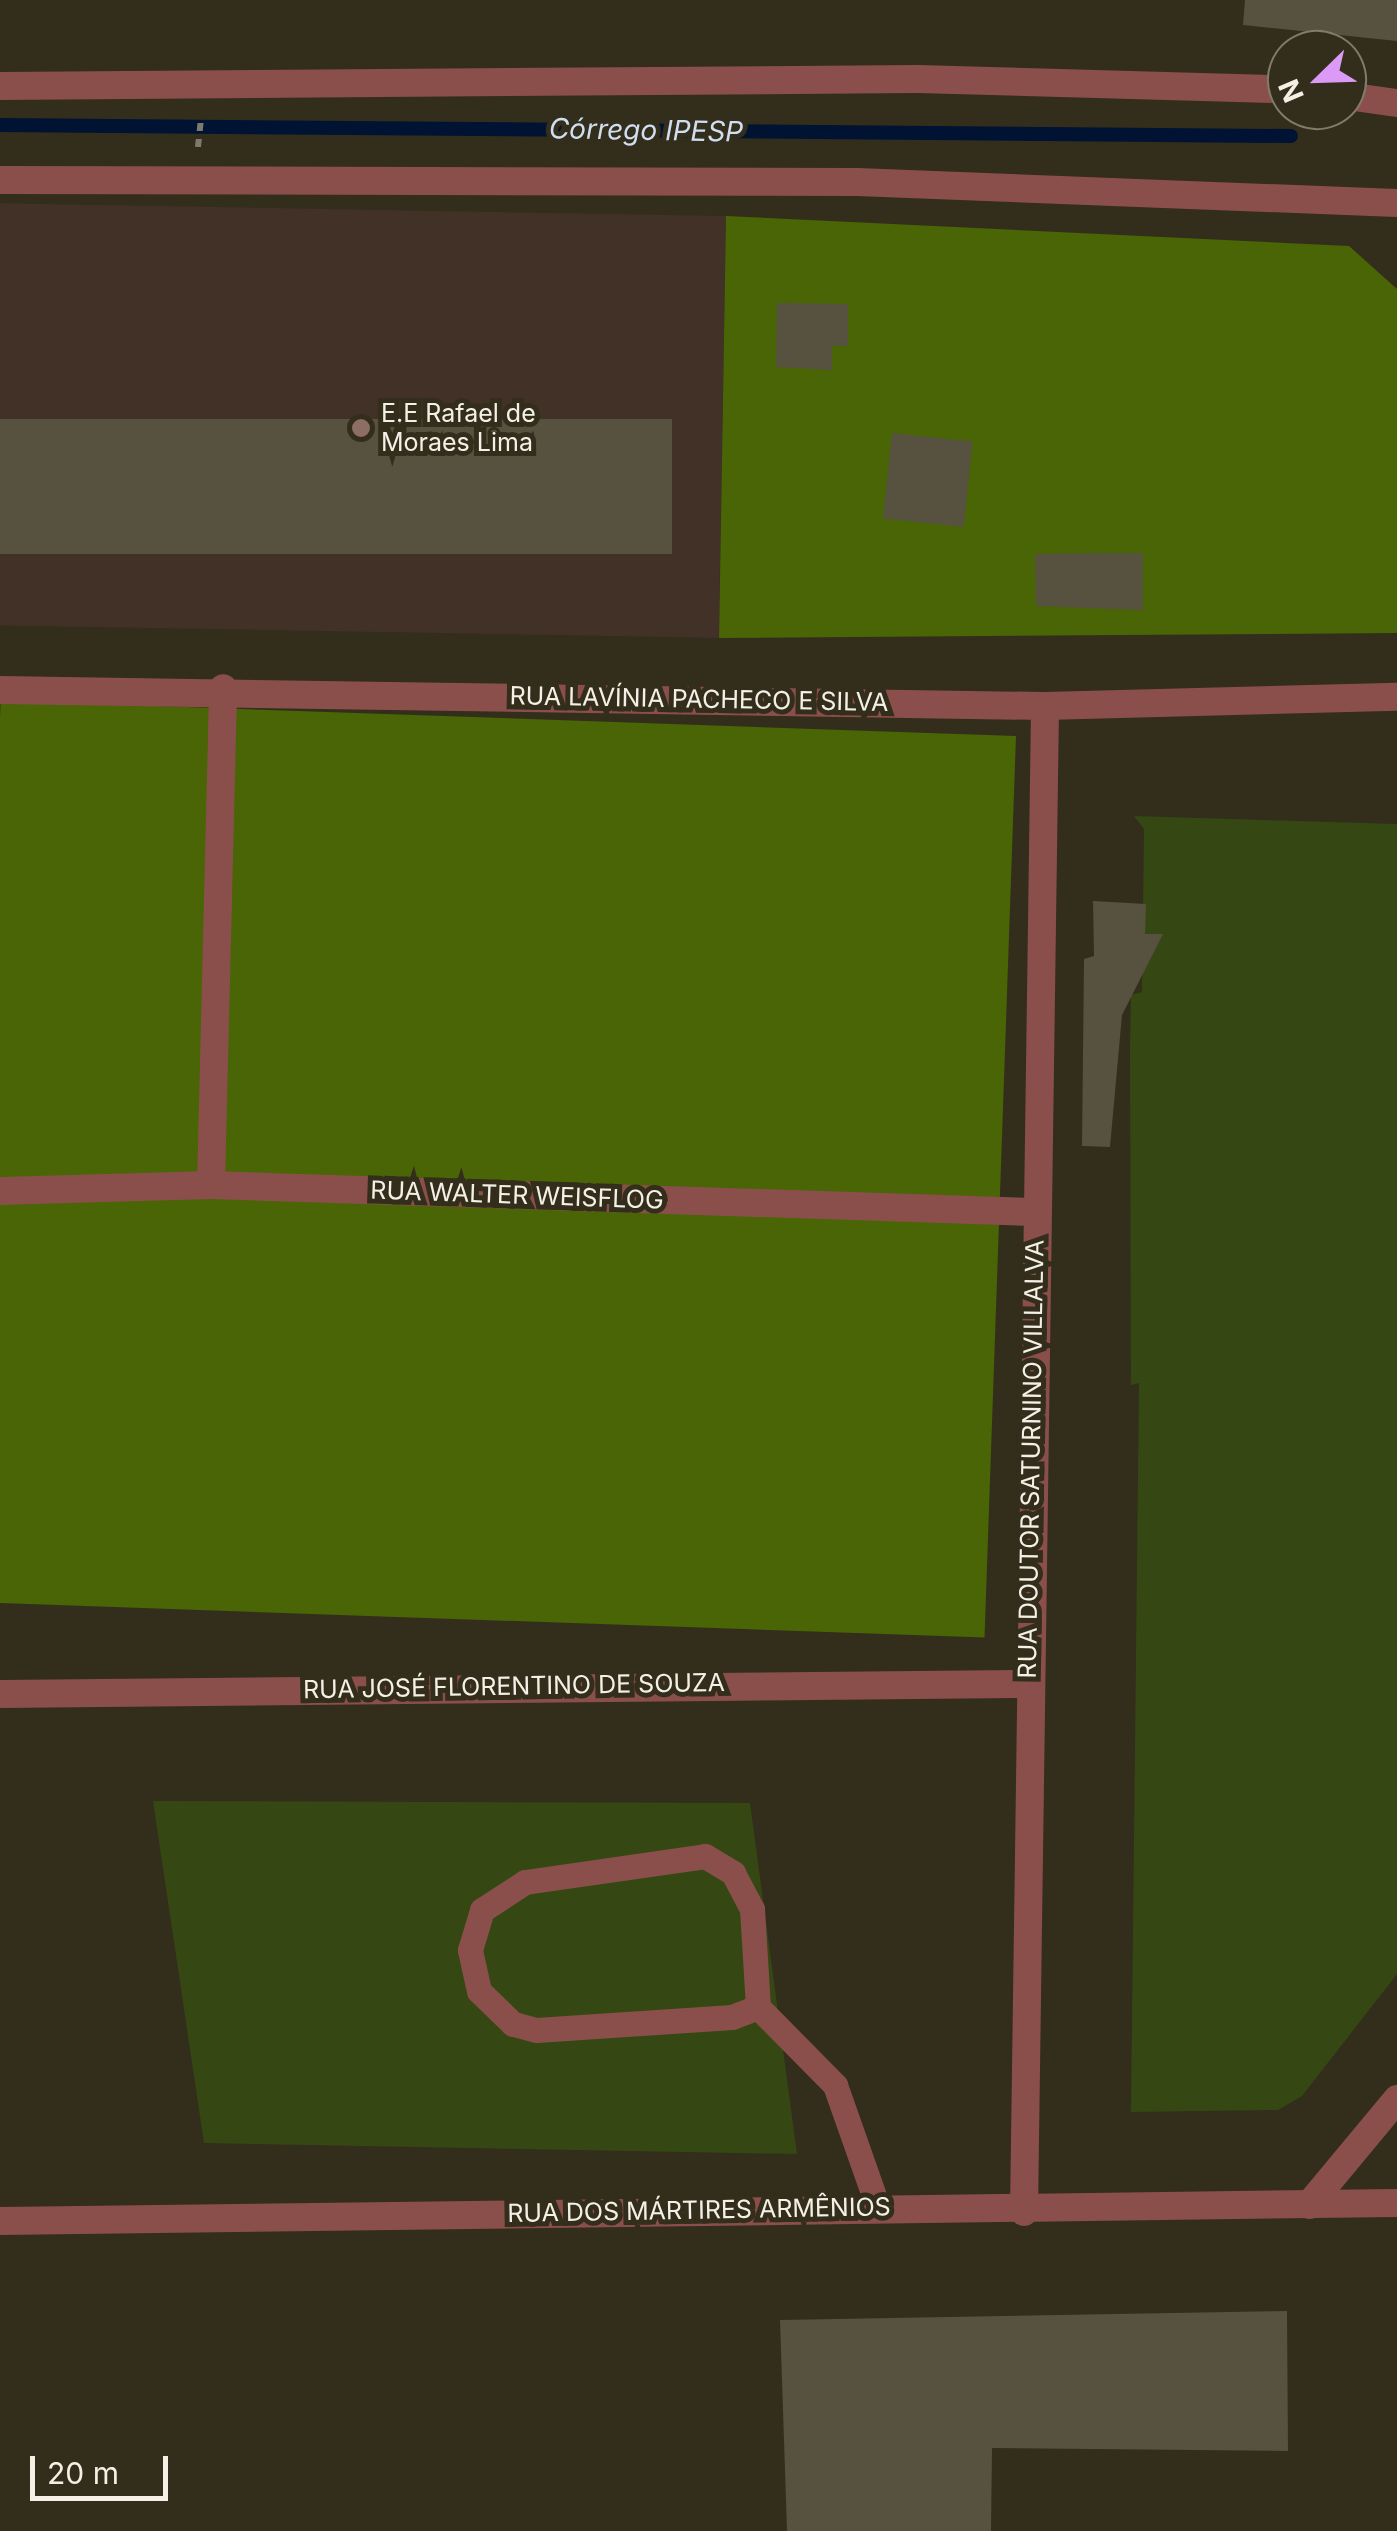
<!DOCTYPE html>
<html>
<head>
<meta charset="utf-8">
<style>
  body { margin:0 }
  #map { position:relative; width:1397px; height:2531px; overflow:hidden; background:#332d1c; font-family:Inter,sans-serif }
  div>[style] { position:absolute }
  .education>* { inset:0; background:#423127; transform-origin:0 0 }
  .green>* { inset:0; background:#354813 }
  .forest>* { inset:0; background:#496505; transform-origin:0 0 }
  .stream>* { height:14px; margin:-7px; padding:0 7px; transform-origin:7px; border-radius:7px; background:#001332 }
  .building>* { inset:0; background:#57513f; transform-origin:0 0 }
  .path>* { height:6px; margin-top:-3px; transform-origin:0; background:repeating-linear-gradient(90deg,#7f7a6b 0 8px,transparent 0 16px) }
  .service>* { height:25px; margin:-12.5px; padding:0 12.5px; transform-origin:12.5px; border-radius:12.5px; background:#8a4f4b }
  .minor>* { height:28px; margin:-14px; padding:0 14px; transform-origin:14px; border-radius:14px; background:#8a4f4b }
  .dots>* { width:28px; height:28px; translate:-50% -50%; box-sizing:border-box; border:5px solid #332d1c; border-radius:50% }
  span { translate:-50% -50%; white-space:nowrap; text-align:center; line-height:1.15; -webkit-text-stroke:10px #332d1c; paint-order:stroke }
  .poi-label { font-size:25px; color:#f4f0e6 }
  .left { translate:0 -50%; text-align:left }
  .street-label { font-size:25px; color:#f4f0e6 }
  .water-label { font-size:28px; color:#d0def0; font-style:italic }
  .north { position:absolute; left:1267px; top:30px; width:100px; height:100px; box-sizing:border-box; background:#332d1c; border:2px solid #807b6d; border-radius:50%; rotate:247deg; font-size:28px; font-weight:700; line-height:40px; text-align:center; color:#f4f0e6 }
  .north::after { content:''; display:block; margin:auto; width:35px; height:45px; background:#da9af6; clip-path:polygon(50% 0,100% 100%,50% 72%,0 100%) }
  .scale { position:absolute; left:30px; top:2456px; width:138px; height:45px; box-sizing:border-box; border:5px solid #f4f0e6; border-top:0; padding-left:12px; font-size:30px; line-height:35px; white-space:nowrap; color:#f4f0e6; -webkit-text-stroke:8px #332d1c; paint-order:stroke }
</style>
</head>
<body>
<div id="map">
  <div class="education">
    <div style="left:726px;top:216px;width:422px;height:726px;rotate:91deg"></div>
  </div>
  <div class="green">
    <div style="clip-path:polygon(1134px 816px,1397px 824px,1397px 1974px,1302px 2096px,1278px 2110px,1131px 2112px,1139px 1383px,1131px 1385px,1130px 1048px,1131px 995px,1142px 992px,1144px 829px)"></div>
    <div style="clip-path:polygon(153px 1801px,750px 1803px,797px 2154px,204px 2143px)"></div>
  </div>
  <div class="forest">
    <div style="clip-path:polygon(726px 216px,1349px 246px,1397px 289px,1397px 633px,719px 638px)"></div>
    <div style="left:1016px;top:736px;width:902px;height:1016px;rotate:92deg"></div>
  </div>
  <div class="stream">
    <div style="left:0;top:125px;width:1291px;rotate:0.49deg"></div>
  </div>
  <div class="building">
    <div style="clip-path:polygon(1245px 0,1397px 0,1397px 41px,1243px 25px)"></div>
    <div style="clip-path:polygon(777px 303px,848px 304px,848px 346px,832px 346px,832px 370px,776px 367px)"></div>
    <div style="left:0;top:419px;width:672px;height:135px"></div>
    <div style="left:892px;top:433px;width:81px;height:86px;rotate:6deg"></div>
    <div style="clip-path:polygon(1103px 553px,1143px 553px,1143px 610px,1036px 606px,1035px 554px)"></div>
    <div style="clip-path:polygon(1093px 901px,1146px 904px,1145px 934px,1163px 934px,1122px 1015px,1110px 1147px,1082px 1146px,1084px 959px,1094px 956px)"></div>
    <div style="clip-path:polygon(1287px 2311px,1288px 2451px,992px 2448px,991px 2531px,787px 2531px,780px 2320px)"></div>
  </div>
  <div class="path">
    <div style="left:198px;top:147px;width:27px;rotate:-84deg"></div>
  </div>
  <div class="service">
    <div style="left:758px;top:2007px;width:28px;rotate:159deg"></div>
    <div style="left:732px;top:2017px;width:196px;rotate:176.2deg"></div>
    <div style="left:536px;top:2030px;width:24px;rotate:-165deg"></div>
    <div style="left:513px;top:2024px;width:47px;rotate:-135.9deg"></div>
    <div style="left:479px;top:1991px;width:42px;rotate:-102.4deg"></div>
    <div style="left:470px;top:1950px;width:42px;rotate:-73.3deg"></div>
    <div style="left:482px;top:1910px;width:51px;rotate:-33.1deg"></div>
    <div style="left:525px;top:1882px;width:182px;rotate:-8.2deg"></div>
    <div style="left:705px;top:1856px;width:33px;rotate:31deg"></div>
    <div style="left:733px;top:1873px;width:41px;rotate:62.2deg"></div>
    <div style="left:752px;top:1909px;width:98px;rotate:86.5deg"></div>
    <div style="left:758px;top:2007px;width:110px;rotate:45.4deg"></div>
    <div style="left:835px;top:2085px;width:129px;rotate:70.6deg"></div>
  </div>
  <div class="minor">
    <div style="left:0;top:86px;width:918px;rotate:-0.44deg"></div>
    <div style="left:918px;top:79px;width:369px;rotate:1.6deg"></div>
    <div style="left:1347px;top:96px;width:50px;rotate:8deg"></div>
    <div style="left:0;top:180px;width:857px;rotate:0.13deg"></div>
    <div style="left:857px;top:182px;width:540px;rotate:2.23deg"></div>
    <div style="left:0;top:690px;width:1045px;rotate:0.88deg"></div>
    <div style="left:1045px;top:706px;width:352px;rotate:-1.5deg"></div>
    <div style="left:211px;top:1185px;width:497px;rotate:-88.6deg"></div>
    <div style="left:0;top:1191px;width:211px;rotate:-1.6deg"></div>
    <div style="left:211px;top:1185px;width:823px;rotate:1.88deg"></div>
    <div style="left:0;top:1694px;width:1028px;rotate:-0.56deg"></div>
    <div style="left:1309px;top:2205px;width:138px;rotate:-50.3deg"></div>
    <div style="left:1024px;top:2212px;width:1506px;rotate:-89.2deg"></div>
    <div style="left:0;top:2221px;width:1397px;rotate:-0.74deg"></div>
  </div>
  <div class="dots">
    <div style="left:361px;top:428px;background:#8d6e63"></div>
  </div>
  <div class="poi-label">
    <span class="left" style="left:381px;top:428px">E.E Rafael de<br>Moraes Lima</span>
  </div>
  <div class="street-label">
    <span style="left:699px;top:699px;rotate:1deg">RUA LAVÍNIA PACHECO E SILVA</span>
    <span style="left:517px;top:1195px;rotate:2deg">RUA WALTER WEISFLOG</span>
    <span style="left:1031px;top:1459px;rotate:-89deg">RUA DOUTOR SATURNINO VILLALVA</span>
    <span style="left:514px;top:1686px;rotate:-1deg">RUA JOSÉ FLORENTINO DE SOUZA</span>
    <span style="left:699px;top:2210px;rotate:-1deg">RUA DOS MÁRTIRES ARMÊNIOS</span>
  </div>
  <div class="water-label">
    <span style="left:646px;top:130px;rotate:1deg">Córrego IPESP</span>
  </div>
  <div class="north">N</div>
  <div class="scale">20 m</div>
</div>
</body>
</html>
